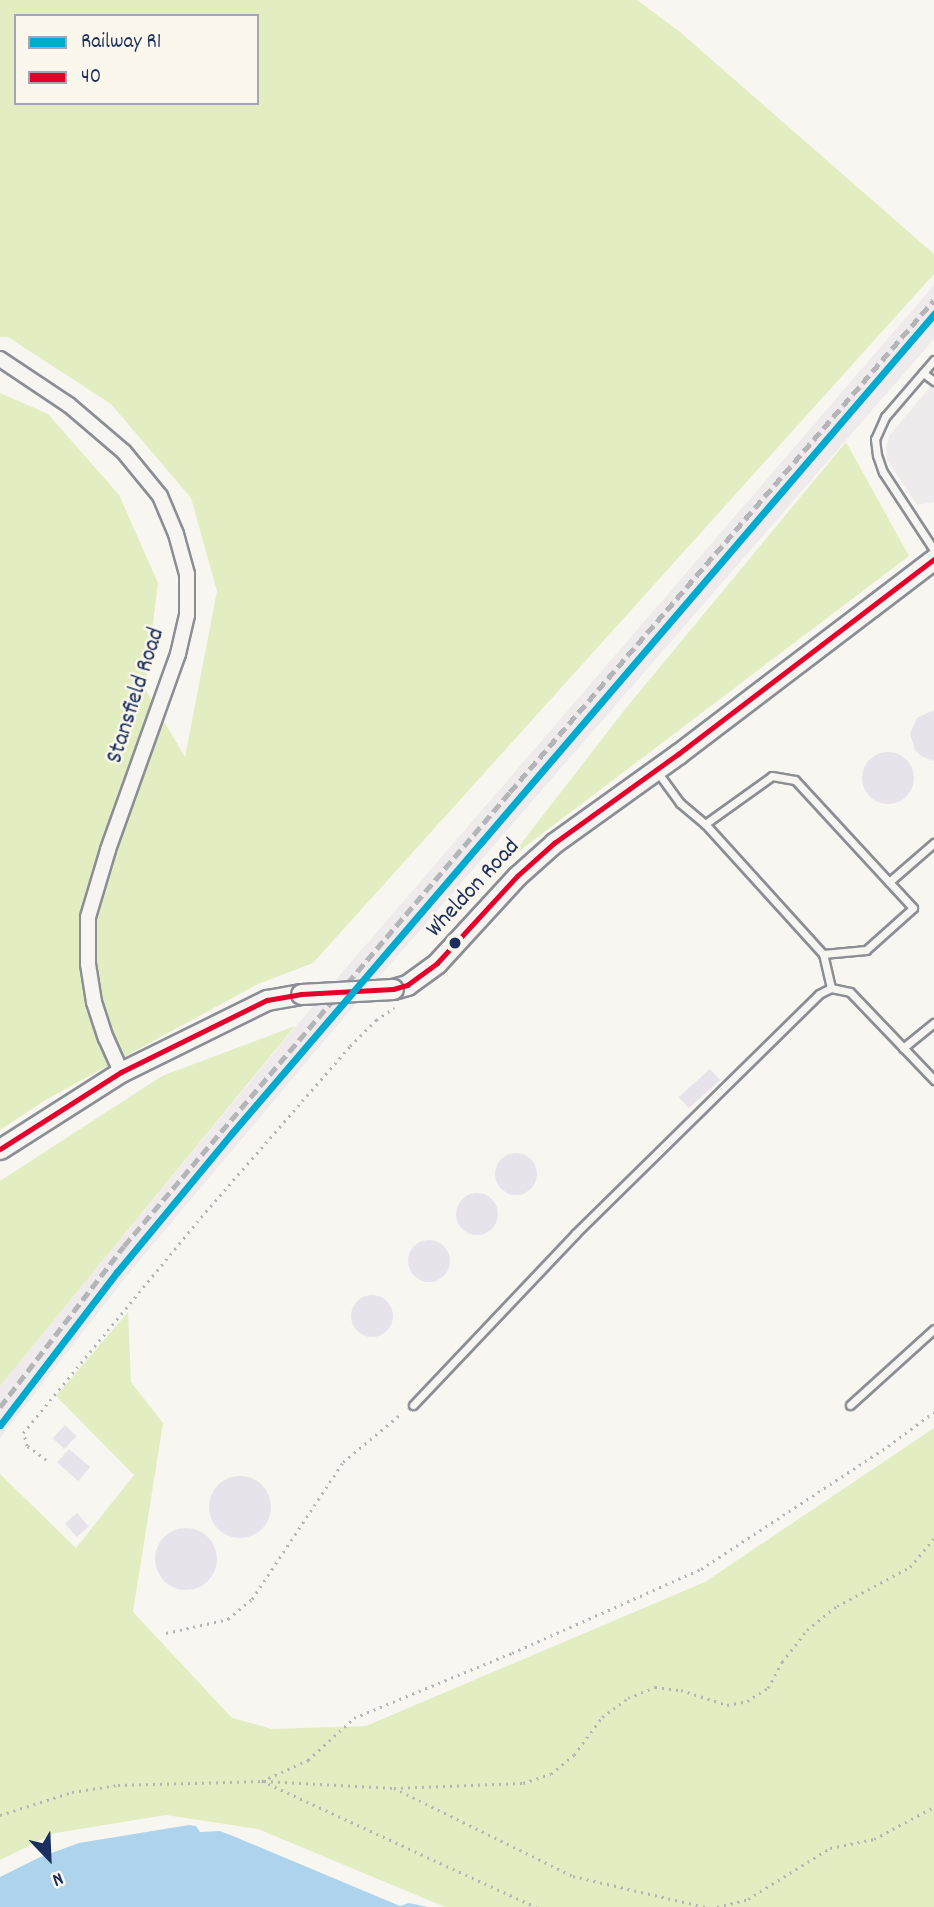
<!DOCTYPE html>
<html>
<head>
<meta charset="utf-8">
<style>
  body { margin:0 }
  #map { position:relative; width:934px; height:1907px; overflow:hidden; background:#f8f6f0; font-family:Dekko,sans-serif }
  div>[style] { position:absolute }
  .built>* { inset:0; background:#efeaec }
  .green>* { inset:0; background:#e2edc1 }
  .water>* { inset:0; background:#aed4ed }
  .building>* { inset:0; background:#e8e3ea; transform-origin:0 0 }
  .round { border-radius:50% }
  .path>* { height:2.5px; margin-top:-1.25px; transform-origin:0; background:repeating-linear-gradient(90deg,#b3b5b7 0 2px,transparent 0 7px) }
  .roads { filter:drop-shadow(2px 0 #8b8e94) drop-shadow(-2px 0 #8b8e94) drop-shadow(0 2px #8b8e94) drop-shadow(0 -2px #8b8e94) }
  .lane>* { height:7px; margin:-3.5px; padding:0 3.5px; transform-origin:3.5px; border-radius:3.5px; background:#f6f5f1 }
  .street>* { height:14px; margin:-7px; padding:0 7px; transform-origin:7px; border-radius:7px; background:#f6f5f1 }
  .secondary>* { height:19px; margin:-9.5px; padding:0 9.5px; transform-origin:9.5px; border-radius:9.5px; background:#f6f5f1 }
  .rail>* { height:5px; margin-top:-2.5px; transform-origin:0; background:repeating-linear-gradient(90deg,#b3b5b7 0 10px,transparent 0 15px) }
  .bridges { filter:drop-shadow(2px 0 #8b8e94) drop-shadow(-2px 0 #8b8e94) drop-shadow(0 2px #8b8e94) drop-shadow(0 -2px #8b8e94) }
  .secondary-bridge>* { height:19px; margin:-9.5px; padding:0 9.5px; transform-origin:9.5px; border-radius:9.5px; background:#f6f5f1 }
  .bus-1>* { height:5px; margin:-2.5px; padding:0 2.5px; transform-origin:2.5px; border-radius:2.5px; background:#e4002b }
  .rail-1>* { height:7px; margin:-3.5px; padding:0 3.5px; transform-origin:3.5px; border-radius:3.5px; background:#00a9ce }
  .dots>* { width:19px; height:19px; translate:-50% -50%; box-sizing:border-box; border:4px solid #fbf7ec; border-radius:50% }
  span { translate:-50% -50%; white-space:nowrap; text-align:center; line-height:1.15; -webkit-text-stroke:5px #fbf7ec; paint-order:stroke }
  .street-label { font-size:24px; color:#1b2f5e }
  .legend { position:absolute; left:14px; top:14px; width:245px; height:91px; box-sizing:border-box; background:#fbf7ec; border:2px solid #a1a7b3; margin:0; padding:9px 12px; list-style:none; font-size:21px; color:#1b2f5e }
  .legend li { display:flex; align-items:center; gap:14px; height:35px }
  .legend b { width:35px; border:2px solid #a1a7b3 }
  .north { position:absolute; left:14px; top:1823px; width:70px; height:70px; -webkit-text-stroke:5px #fbf7ec; paint-order:stroke; rotate:157deg; font-size:19px; font-weight:700; line-height:28px; text-align:center; color:#1b2f5e }
  .north::after { content:''; display:block; margin:auto; width:24px; height:32px; background:#1b2f5e; clip-path:polygon(50% 0,100% 100%,50% 72%,0 100%) }
</style>
</head>
<body>
<div id="map">
  <div class="built">
    <div style="clip-path:polygon(934px 285px,934px 339px,341px 1021px,133px 1268px,0 1438px,0 1386px,296px 1026px)"></div>
    <div style="clip-path:polygon(934px 382px,934px 502px,917px 505px,887px 460px,886px 448px,889px 436px)"></div>
  </div>
  <div class="green">
    <div style="clip-path:polygon(evenodd,0 0,637px 0,680px 32px,934px 254px,934px 274px,313px 963px,258px 984px,47px 1099px,0 1130px,0 393px,48px 414px,119px 495px,158px 583px,145px 689px,185px 757px,217px 591px,191px 498px,111px 404px,8px 337px,0 337px,0 0,16px 16px,257px 16px,257px 103px,16px 103px,16px 16px)"></div>
    <div style="clip-path:polygon(846px 442px,909px 556px,510px 858px,626px 708px)"></div>
    <div style="clip-path:polygon(295px 1026px,0 1386px,0 1181px,162px 1076px)"></div>
    <div style="clip-path:polygon(128px 1312px,131px 1382px,163px 1423px,133px 1612px,232px 1718px,272px 1729px,366px 1726px,705px 1582px,934px 1428px,934px 1907px,445px 1907px,258px 1829px,166px 1815px,55px 1833px,0 1860px,0 1474px,76px 1548px,134px 1475px,56px 1396px)"></div>
  </div>
  <div class="water">
    <div style="clip-path:polygon(189px 1825px,196px 1826px,200px 1832px,220px 1831px,233px 1836px,400px 1906px,409px 1903px,428px 1907px,0 1907px,0 1877px,38px 1858px,79px 1843px)"></div>
  </div>
  <div class="building">
    <div style="clip-path:polygon(934px 710px,934px 761px,921px 756px,915px 750px,910px 734px,917px 718px)"></div>
    <div class="round" style="left:862px;top:752px;width:52px;height:52px"></div>
    <div style="left:710px;top:1069px;width:15px;height:42px;rotate:48deg"></div>
    <div class="round" style="left:495px;top:1153px;width:42px;height:42px"></div>
    <div class="round" style="left:456px;top:1193px;width:42px;height:42px"></div>
    <div class="round" style="left:408px;top:1240px;width:42px;height:42px"></div>
    <div class="round" style="left:351px;top:1295px;width:42px;height:42px"></div>
    <div style="left:65px;top:1425px;width:16px;height:18px;rotate:43deg"></div>
    <div style="left:69px;top:1449px;width:28px;height:18px;rotate:41deg"></div>
    <div class="round" style="left:209px;top:1476px;width:62px;height:62px"></div>
    <div style="left:77px;top:1513px;width:18px;height:16px;rotate:49deg"></div>
    <div class="round" style="left:155px;top:1528px;width:62px;height:62px"></div>
  </div>
  <div class="path">
    <div style="left:46px;top:1460px;width:24px;rotate:-144deg"></div>
    <div style="left:27px;top:1446px;width:14px;rotate:-107deg"></div>
    <div style="left:23px;top:1433px;width:280px;rotate:-50.5deg"></div>
    <div style="left:201px;top:1217px;width:227px;rotate:-48.9deg"></div>
    <div style="left:350px;top:1046px;width:37px;rotate:-45deg"></div>
    <div style="left:376px;top:1020px;width:22px;rotate:-34deg"></div>
    <div style="left:166px;top:1633px;width:64px;rotate:-12.7deg"></div>
    <div style="left:228px;top:1619px;width:31px;rotate:-40deg"></div>
    <div style="left:252px;top:1599px;width:164px;rotate:-56.4deg"></div>
    <div style="left:343px;top:1462px;width:77px;rotate:-39.7deg"></div>
    <div style="left:262px;top:1781px;width:51px;rotate:-24.5deg"></div>
    <div style="left:308px;top:1760px;width:62px;rotate:-42.4deg"></div>
    <div style="left:354px;top:1718px;width:171px;rotate:-22.4deg"></div>
    <div style="left:512px;top:1653px;width:207px;rotate:-24deg"></div>
    <div style="left:701px;top:1569px;width:224px;rotate:-33.3deg"></div>
    <div style="left:888px;top:1446px;width:57px;rotate:-36.5deg"></div>
    <div style="left:264px;top:1781px;width:130px;rotate:3.1deg"></div>
    <div style="left:394px;top:1788px;width:199px;rotate:26.2deg"></div>
    <div style="left:573px;top:1876px;width:136px;rotate:13.2deg"></div>
    <div style="left:394px;top:1788px;width:129px;rotate:-2.2deg"></div>
    <div style="left:523px;top:1783px;width:29px;rotate:-18deg"></div>
    <div style="left:551px;top:1774px;width:30px;rotate:-40deg"></div>
    <div style="left:574px;top:1755px;width:47px;rotate:-53.6deg"></div>
    <div style="left:602px;top:1717px;width:32px;rotate:-36deg"></div>
    <div style="left:628px;top:1698px;width:29px;rotate:-22deg"></div>
    <div style="left:655px;top:1687px;width:26px;rotate:7deg"></div>
    <div style="left:681px;top:1690px;width:48px;rotate:18.1deg"></div>
    <div style="left:727px;top:1705px;width:20px;rotate:-11deg"></div>
    <div style="left:747px;top:1701px;width:25px;rotate:-32deg"></div>
    <div style="left:768px;top:1688px;width:30px;rotate:-62deg"></div>
    <div style="left:782px;top:1662px;width:41px;rotate:-52deg"></div>
    <div style="left:807px;top:1630px;width:38px;rotate:-39deg"></div>
    <div style="left:837px;top:1606px;width:83px;rotate:-28.1deg"></div>
    <div style="left:910px;top:1567px;width:38px;rotate:-50deg"></div>
    <div style="left:0;top:1815px;width:76px;rotate:-17.7deg"></div>
    <div style="left:72px;top:1792px;width:47px;rotate:-8.7deg"></div>
    <div style="left:118px;top:1785px;width:144px;rotate:-1.6deg"></div>
    <div style="left:262px;top:1781px;width:302px;rotate:24.7deg"></div>
    <div style="left:717px;top:1907px;width:32px;rotate:-14deg"></div>
    <div style="left:748px;top:1899px;width:97px;rotate:-31.9deg"></div>
    <div style="left:830px;top:1848px;width:45px;rotate:-11.6deg"></div>
    <div style="left:874px;top:1839px;width:68px;rotate:-28.1deg"></div>
  </div>
  <div class="roads">
    <div class="lane">
      <div style="left:934px;top:360px;width:75px;rotate:130.7deg"></div>
      <div style="left:885px;top:417px;width:24px;rotate:114deg"></div>
      <div style="left:875px;top:439px;width:16px;rotate:83deg"></div>
      <div style="left:877px;top:455px;width:18px;rotate:71deg"></div>
      <div style="left:883px;top:472px;width:93px;rotate:56.8deg"></div>
      <div style="left:923px;top:373px;width:14px;rotate:36deg"></div>
      <div style="left:705px;top:824px;width:82px;rotate:-35.6deg"></div>
      <div style="left:772px;top:776px;width:23px;rotate:10deg"></div>
      <div style="left:795px;top:780px;width:174px;rotate:47.3deg"></div>
      <div style="left:913px;top:908px;width:63px;rotate:138.2deg"></div>
      <div style="left:866px;top:950px;width:43px;rotate:174.7deg"></div>
      <div style="left:889px;top:882px;width:60px;rotate:-40.9deg"></div>
      <div style="left:831px;top:988px;width:19px;rotate:12deg"></div>
      <div style="left:850px;top:992px;width:122px;rotate:46.3deg"></div>
      <div style="left:903px;top:1048px;width:40px;rotate:-39deg"></div>
      <div style="left:413px;top:1405px;width:236px;rotate:-46.5deg"></div>
      <div style="left:575px;top:1234px;width:342px;rotate:-44.5deg"></div>
      <div style="left:819px;top:994px;width:13px;rotate:-27deg"></div>
      <div style="left:831px;top:988px;width:35px;rotate:-103deg"></div>
      <div style="left:823px;top:954px;width:176px;rotate:-132.2deg"></div>
      <div style="left:705px;top:824px;width:33px;rotate:-140deg"></div>
      <div style="left:680px;top:803px;width:39px;rotate:-126deg"></div>
      <div style="left:850px;top:1405px;width:113px;rotate:-42.1deg"></div>
    </div>
    <div class="street">
      <div style="left:0;top:359px;width:83px;rotate:33.7deg"></div>
      <div style="left:69px;top:405px;width:72px;rotate:40.5deg"></div>
      <div style="left:124px;top:452px;width:57px;rotate:50.7deg"></div>
      <div style="left:160px;top:496px;width:41px;rotate:67.2deg"></div>
      <div style="left:176px;top:534px;width:41px;rotate:74.6deg"></div>
      <div style="left:187px;top:574px;width:41px;rotate:90deg"></div>
      <div style="left:187px;top:615px;width:40px;rotate:103deg"></div>
      <div style="left:178px;top:654px;width:208px;rotate:109.7deg"></div>
      <div style="left:108px;top:850px;width:70px;rotate:106.6deg"></div>
      <div style="left:88px;top:917px;width:47px;rotate:90deg"></div>
      <div style="left:88px;top:964px;width:38px;rotate:81deg"></div>
      <div style="left:94px;top:1002px;width:38px;rotate:72deg"></div>
      <div style="left:106px;top:1038px;width:37px;rotate:66deg"></div>
    </div>
    <div class="secondary">
      <div style="left:393px;top:989px;width:15px;rotate:-16deg"></div>
      <div style="left:407px;top:985px;width:37px;rotate:-36deg"></div>
      <div style="left:437px;top:963px;width:118px;rotate:-47.4deg"></div>
      <div style="left:517px;top:876px;width:50px;rotate:-41.7deg"></div>
      <div style="left:554px;top:843px;width:153px;rotate:-35.7deg"></div>
      <div style="left:678px;top:754px;width:322px;rotate:-37.3deg"></div>
      <div style="left:0;top:1149px;width:143px;rotate:-32.5deg"></div>
      <div style="left:121px;top:1072px;width:163px;rotate:-26.3deg"></div>
      <div style="left:267px;top:1000px;width:35px;rotate:-10deg"></div>
    </div>
  </div>
  <div class="rail">
    <div style="left:0;top:1407px;width:203px;rotate:-52.4deg"></div>
    <div style="left:124px;top:1246px;width:596px;rotate:-49.63deg"></div>
    <div style="left:510px;top:792px;width:649px;rotate:-49.25deg"></div>
  </div>
  <div class="bridges">
    <div class="secondary-bridge">
      <div style="left:301px;top:994px;width:92px;rotate:-3.1deg"></div>
    </div>
  </div>
  <div class="bus-1">
    <div style="left:0;top:1149px;width:143px;rotate:-32.5deg"></div>
    <div style="left:121px;top:1072px;width:163px;rotate:-26.3deg"></div>
    <div style="left:267px;top:1000px;width:35px;rotate:-10deg"></div>
    <div style="left:301px;top:994px;width:92px;rotate:-3.1deg"></div>
    <div style="left:393px;top:989px;width:15px;rotate:-16deg"></div>
    <div style="left:407px;top:985px;width:37px;rotate:-36deg"></div>
    <div style="left:437px;top:963px;width:118px;rotate:-47.4deg"></div>
    <div style="left:517px;top:876px;width:50px;rotate:-41.7deg"></div>
    <div style="left:554px;top:843px;width:153px;rotate:-35.7deg"></div>
    <div style="left:678px;top:754px;width:322px;rotate:-37.3deg"></div>
  </div>
  <div class="rail-1">
    <div style="left:0;top:1425px;width:193px;rotate:-52.6deg"></div>
    <div style="left:117px;top:1272px;width:180px;rotate:-50.4deg"></div>
    <div style="left:232px;top:1133px;width:1079px;rotate:-49.4deg"></div>
  </div>
  <div class="dots">
    <div style="left:455px;top:943px;background:#1b2f5e"></div>
  </div>
  <div class="street-label">
    <span style="left:137px;top:696px;rotate:-72deg">Stansfield Road</span>
    <span style="left:474px;top:889px;rotate:-47deg">Wheldon Road</span>
  </div>
  <ul class="legend">
  <li><b style="height:9px;background:#00a9ce"></b>Railway R1</li>
  <li><b style="height:9px;background:#e4002b"></b>40</li>
  </ul>
  <div class="north">N</div>
</div>
</body>
</html>
